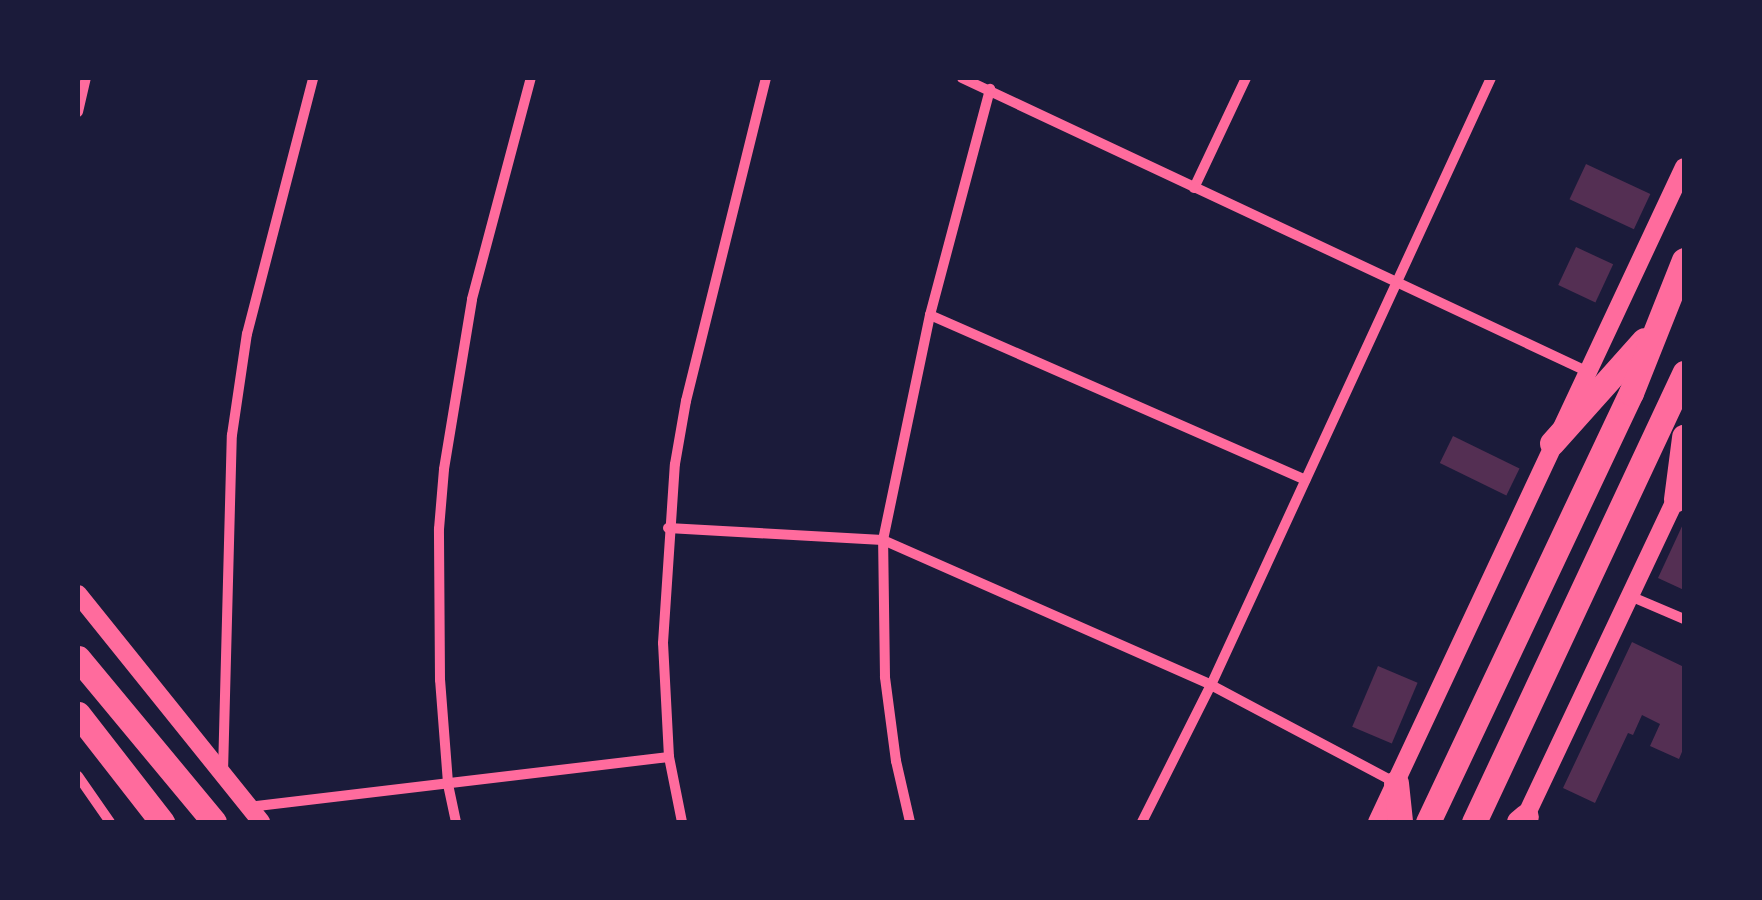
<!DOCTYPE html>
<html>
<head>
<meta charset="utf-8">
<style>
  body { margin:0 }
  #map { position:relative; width:1762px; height:900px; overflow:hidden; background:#1b1b3a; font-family:Lora,serif }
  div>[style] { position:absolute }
  .building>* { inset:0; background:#542f53; transform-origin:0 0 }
  .minor>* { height:10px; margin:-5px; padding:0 5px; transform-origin:5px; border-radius:5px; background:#ff6b9d }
  .tertiary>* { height:18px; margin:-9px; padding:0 9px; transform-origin:9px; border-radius:9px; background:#ff6b9d }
  .primary>* { height:25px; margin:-12.5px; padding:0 12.5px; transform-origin:12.5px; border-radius:12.5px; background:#ff6b9d }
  span { translate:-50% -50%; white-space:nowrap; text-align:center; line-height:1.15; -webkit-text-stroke:10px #1b1b3a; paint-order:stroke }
  .frame { position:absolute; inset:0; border:80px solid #1b1b3a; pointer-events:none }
</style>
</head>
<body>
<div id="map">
  <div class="building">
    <div style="left:1586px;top:164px;width:71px;height:39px;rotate:25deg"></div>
    <div style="left:1576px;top:247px;width:41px;height:42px;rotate:25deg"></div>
    <div style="left:1453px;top:436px;width:74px;height:30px;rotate:26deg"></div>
    <div style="clip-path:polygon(1684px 522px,1684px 590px,1658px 578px)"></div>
    <div style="clip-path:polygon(1632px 642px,1684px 667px,1684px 747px,1679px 759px,1650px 746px,1660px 724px,1642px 715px,1633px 735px,1628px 733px,1595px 803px,1563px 788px)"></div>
    <div style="left:1378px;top:666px;width:43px;height:66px;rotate:23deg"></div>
  </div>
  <div class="minor">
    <div style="left:962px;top:78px;width:689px;rotate:25.15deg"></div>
    <div style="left:78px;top:112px;width:35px;rotate:-77deg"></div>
    <div style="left:1194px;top:188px;width:122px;rotate:-64.7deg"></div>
    <div style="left:930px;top:315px;width:410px;rotate:23.7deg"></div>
    <div style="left:668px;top:528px;width:215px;rotate:3.2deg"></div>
    <div style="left:883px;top:540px;width:359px;rotate:23.8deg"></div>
    <div style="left:1211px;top:685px;width:209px;rotate:27.9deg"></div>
    <div style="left:1630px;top:596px;width:59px;rotate:23.1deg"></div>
    <div style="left:223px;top:772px;width:337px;rotate:-88.5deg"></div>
    <div style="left:232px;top:435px;width:102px;rotate:-81.6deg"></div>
    <div style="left:247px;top:334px;width:264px;rotate:-75.5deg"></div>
    <div style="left:78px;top:776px;width:56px;rotate:55.2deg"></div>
    <div style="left:249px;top:807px;width:423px;rotate:-6.8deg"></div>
    <div style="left:456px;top:822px;width:40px;rotate:-102deg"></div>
    <div style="left:448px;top:783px;width:103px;rotate:-94.4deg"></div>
    <div style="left:440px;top:680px;width:151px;rotate:-90.4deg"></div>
    <div style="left:439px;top:529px;width:60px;rotate:-85.2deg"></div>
    <div style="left:444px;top:469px;width:172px;rotate:-80.6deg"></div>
    <div style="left:472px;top:299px;width:229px;rotate:-75.1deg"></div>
    <div style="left:682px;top:822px;width:66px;rotate:-101.3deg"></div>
    <div style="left:669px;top:757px;width:114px;rotate:-93deg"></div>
    <div style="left:663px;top:643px;width:179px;rotate:-86.2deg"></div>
    <div style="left:675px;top:464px;width:64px;rotate:-80.1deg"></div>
    <div style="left:686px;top:401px;width:333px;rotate:-76.1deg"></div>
    <div style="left:910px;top:822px;width:63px;rotate:-102.9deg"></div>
    <div style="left:896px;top:761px;width:85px;rotate:-97.5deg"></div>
    <div style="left:885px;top:677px;width:137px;rotate:-90.8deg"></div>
    <div style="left:883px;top:540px;width:230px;rotate:-78.2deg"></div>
    <div style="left:930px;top:315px;width:234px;rotate:-75.1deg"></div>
    <div style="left:1142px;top:822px;width:153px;rotate:-63.3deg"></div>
    <div style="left:1211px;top:685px;width:668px;rotate:-65.24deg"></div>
  </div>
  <div class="tertiary">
    <div style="left:78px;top:594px;width:292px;rotate:51.2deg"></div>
    <div style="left:1377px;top:822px;width:723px;rotate:-64.89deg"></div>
    <div style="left:1523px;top:822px;width:369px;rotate:-64.7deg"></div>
  </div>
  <div class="primary">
    <div style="left:1552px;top:443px;width:138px;rotate:-48.2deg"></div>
    <div style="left:1676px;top:499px;width:63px;rotate:-82.6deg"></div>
    <div style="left:78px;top:658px;width:213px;rotate:50.3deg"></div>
    <div style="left:78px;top:714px;width:137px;rotate:52.1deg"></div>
    <div style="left:1396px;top:783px;width:39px;rotate:84deg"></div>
    <div style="left:1428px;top:822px;width:475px;rotate:-64.7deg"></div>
    <div style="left:1631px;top:393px;width:143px;rotate:-68.3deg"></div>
    <div style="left:1474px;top:822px;width:496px;rotate:-64.9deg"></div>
    <div style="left:1519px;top:822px;width:9px;rotate:-41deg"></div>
  </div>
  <div class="frame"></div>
</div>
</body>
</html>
